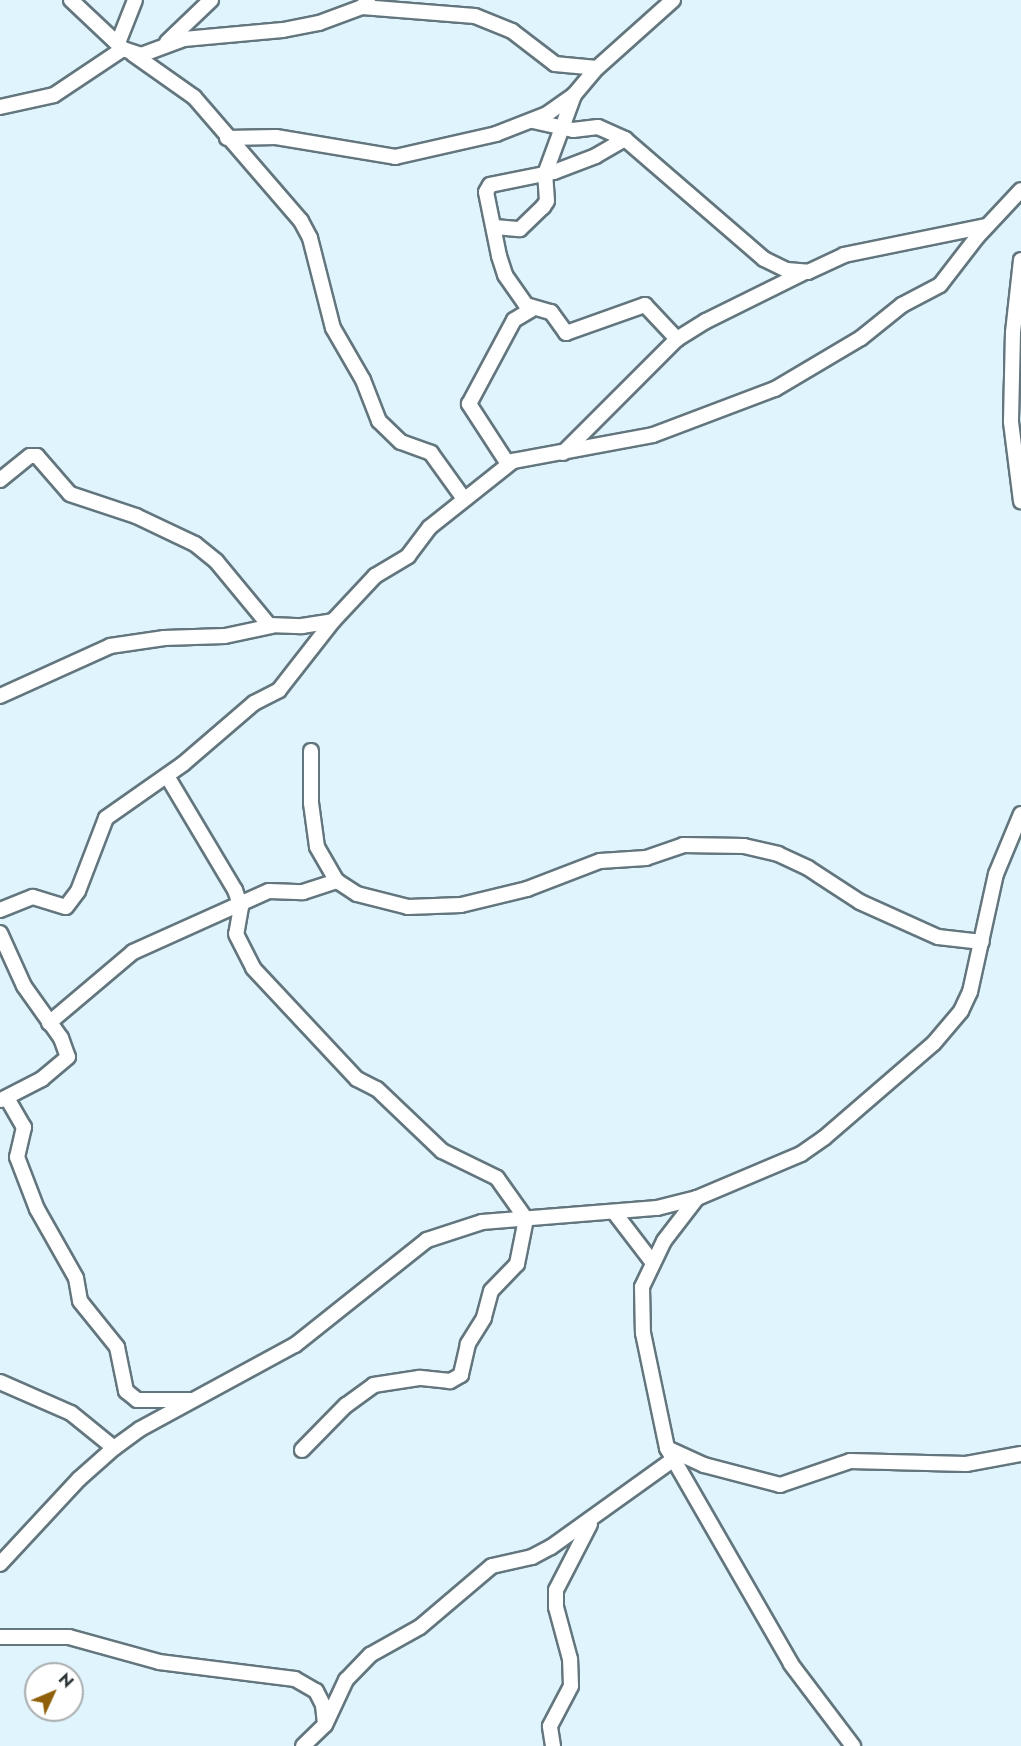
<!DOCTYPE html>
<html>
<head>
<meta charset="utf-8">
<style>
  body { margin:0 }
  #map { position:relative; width:1021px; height:1746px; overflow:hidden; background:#dff4fd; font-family:Jost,sans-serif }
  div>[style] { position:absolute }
  .roads { filter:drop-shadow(2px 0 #63767e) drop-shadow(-2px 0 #63767e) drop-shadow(0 2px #63767e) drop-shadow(0 -2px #63767e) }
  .minor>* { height:14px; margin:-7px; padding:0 7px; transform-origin:7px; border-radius:7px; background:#fff }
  span { translate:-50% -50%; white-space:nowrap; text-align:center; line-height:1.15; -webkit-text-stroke:6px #fff; paint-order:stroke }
  .north { position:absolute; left:24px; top:1662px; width:60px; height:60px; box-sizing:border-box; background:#fff; border:2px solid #abaeaf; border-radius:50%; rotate:46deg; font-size:16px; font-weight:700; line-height:24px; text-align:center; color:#2c3438 }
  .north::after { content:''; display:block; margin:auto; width:21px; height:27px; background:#8f5f0a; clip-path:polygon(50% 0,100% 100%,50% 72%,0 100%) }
</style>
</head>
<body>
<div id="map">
  <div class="roads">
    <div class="minor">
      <div style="left:71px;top:0;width:71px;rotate:43.3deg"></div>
      <div style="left:123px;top:49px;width:19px;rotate:18deg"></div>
      <div style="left:141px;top:55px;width:46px;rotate:-20.4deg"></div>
      <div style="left:184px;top:39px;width:99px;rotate:-5.2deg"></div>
      <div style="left:283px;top:30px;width:37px;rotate:-11deg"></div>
      <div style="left:319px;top:23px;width:46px;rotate:-20.4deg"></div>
      <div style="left:362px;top:7px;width:9px;rotate:-49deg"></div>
      <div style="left:362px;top:7px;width:113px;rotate:4.6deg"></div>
      <div style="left:475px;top:16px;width:40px;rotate:22deg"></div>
      <div style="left:512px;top:31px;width:54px;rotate:37.5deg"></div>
      <div style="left:555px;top:64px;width:42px;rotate:5.4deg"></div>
      <div style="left:167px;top:42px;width:61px;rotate:-43.7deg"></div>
      <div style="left:118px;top:43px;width:46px;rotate:-68.4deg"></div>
      <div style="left:133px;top:54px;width:75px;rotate:35.2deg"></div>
      <div style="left:194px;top:97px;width:164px;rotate:49.2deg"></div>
      <div style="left:301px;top:221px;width:19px;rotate:62deg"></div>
      <div style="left:310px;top:238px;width:93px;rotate:75.7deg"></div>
      <div style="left:333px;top:328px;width:60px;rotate:60deg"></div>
      <div style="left:363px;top:380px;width:44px;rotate:68.7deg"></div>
      <div style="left:379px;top:421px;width:30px;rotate:44deg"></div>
      <div style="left:401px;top:442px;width:32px;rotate:20deg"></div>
      <div style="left:431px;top:453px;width:57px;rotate:54.3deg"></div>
      <div style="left:0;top:107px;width:55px;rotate:-12.5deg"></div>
      <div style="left:54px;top:95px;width:83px;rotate:-33.7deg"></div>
      <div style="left:533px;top:121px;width:41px;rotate:12.7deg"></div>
      <div style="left:573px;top:130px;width:25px;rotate:-7deg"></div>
      <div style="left:598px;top:127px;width:30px;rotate:24deg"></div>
      <div style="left:625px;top:139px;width:184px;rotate:40.8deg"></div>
      <div style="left:764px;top:259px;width:25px;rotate:26deg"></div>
      <div style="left:787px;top:270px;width:21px;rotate:5deg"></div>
      <div style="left:808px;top:272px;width:40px;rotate:-25deg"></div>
      <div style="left:844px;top:255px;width:145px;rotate:-11.5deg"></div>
      <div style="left:227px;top:138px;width:49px;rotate:-1.2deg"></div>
      <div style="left:276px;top:137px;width:121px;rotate:9.5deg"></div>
      <div style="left:395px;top:157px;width:104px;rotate:-12.8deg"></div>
      <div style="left:496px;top:134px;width:55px;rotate:-21.4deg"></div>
      <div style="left:547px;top:114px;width:33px;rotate:-35deg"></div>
      <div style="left:574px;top:95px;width:35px;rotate:-50deg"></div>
      <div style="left:597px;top:68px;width:102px;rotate:-41.8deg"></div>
      <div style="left:625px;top:139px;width:34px;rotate:150deg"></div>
      <div style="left:596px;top:156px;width:45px;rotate:159.1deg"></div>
      <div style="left:554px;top:172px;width:65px;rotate:168.5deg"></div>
      <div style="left:490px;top:185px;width:8px;rotate:120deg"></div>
      <div style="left:486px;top:192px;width:65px;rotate:78.5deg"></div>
      <div style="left:499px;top:256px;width:20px;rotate:72deg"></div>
      <div style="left:505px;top:275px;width:37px;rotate:55deg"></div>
      <div style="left:526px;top:305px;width:26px;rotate:16deg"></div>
      <div style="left:551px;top:312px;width:26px;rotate:54deg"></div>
      <div style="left:566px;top:333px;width:84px;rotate:-19.5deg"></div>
      <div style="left:645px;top:305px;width:47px;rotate:46.7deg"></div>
      <div style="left:495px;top:227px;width:25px;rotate:5deg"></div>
      <div style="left:520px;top:229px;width:32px;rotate:-44deg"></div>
      <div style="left:543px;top:207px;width:7px;rotate:-56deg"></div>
      <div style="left:547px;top:201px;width:27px;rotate:-94deg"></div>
      <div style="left:545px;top:174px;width:84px;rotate:-69.8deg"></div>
      <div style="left:1021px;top:260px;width:72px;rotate:96.3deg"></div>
      <div style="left:1013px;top:332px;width:90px;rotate:91.3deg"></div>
      <div style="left:1011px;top:422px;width:80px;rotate:82.8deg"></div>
      <div style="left:563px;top:453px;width:161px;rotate:-45deg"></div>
      <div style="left:677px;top:339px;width:34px;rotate:-32deg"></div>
      <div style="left:706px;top:321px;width:108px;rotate:-26.3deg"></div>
      <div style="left:508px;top:464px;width:72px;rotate:-123deg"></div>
      <div style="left:469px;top:404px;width:95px;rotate:-61.8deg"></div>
      <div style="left:514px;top:320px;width:21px;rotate:-31deg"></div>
      <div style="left:0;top:480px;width:38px;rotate:-39deg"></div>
      <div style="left:30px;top:456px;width:7px"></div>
      <div style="left:37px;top:456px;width:50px;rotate:49deg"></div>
      <div style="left:70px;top:494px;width:70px;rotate:18.4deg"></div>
      <div style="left:136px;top:516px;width:65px;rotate:25.4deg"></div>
      <div style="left:195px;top:544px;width:27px;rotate:39deg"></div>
      <div style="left:216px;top:561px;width:83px;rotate:50.4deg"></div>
      <div style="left:269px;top:625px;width:33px;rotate:2deg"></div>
      <div style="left:302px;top:626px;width:31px;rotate:-9deg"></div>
      <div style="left:333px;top:621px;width:62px;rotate:-47deg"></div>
      <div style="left:375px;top:576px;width:39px;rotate:-31deg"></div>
      <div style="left:408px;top:556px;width:36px;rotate:-53deg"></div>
      <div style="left:430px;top:527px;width:106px;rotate:-38.5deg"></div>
      <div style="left:513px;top:461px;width:142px;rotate:-10.5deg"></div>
      <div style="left:653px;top:435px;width:130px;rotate:-20.7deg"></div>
      <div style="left:775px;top:389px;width:100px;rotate:-30.7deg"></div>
      <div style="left:861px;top:338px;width:53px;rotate:-38.8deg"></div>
      <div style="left:902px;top:305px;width:43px;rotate:-27.8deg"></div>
      <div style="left:940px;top:285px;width:61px;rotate:-52.4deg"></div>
      <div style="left:977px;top:237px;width:64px;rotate:-46.9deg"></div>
      <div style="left:0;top:696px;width:121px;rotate:-24.4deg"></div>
      <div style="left:110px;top:646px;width:55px;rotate:-8.4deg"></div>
      <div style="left:164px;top:638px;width:61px;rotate:-1.9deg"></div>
      <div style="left:225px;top:636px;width:48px;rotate:-12deg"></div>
      <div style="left:311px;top:751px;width:52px;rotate:90deg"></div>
      <div style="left:311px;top:803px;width:44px;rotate:82.2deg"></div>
      <div style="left:317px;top:847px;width:39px;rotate:60deg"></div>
      <div style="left:337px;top:881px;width:24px;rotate:33deg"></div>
      <div style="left:357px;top:894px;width:53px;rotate:14.3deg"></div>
      <div style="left:408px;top:907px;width:53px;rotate:-2.2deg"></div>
      <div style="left:461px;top:905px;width:68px;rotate:-13.6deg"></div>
      <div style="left:527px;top:889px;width:78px;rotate:-21deg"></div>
      <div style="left:600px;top:861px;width:46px;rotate:-3.7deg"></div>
      <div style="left:646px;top:858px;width:39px;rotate:-19deg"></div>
      <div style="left:683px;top:845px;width:61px;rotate:0.9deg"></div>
      <div style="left:744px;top:846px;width:35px;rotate:13deg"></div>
      <div style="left:778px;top:854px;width:33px;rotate:25deg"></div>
      <div style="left:808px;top:868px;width:62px;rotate:33.2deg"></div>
      <div style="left:860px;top:902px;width:85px;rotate:24.2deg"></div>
      <div style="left:938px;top:937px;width:44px;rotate:6.5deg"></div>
      <div style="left:167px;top:776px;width:133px;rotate:59.2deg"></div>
      <div style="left:235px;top:890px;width:18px;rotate:71deg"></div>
      <div style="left:241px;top:907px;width:27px;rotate:100deg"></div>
      <div style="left:236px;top:934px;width:38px;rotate:63deg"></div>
      <div style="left:253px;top:968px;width:152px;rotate:46.9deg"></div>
      <div style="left:357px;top:1079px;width:22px;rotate:27deg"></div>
      <div style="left:377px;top:1089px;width:90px;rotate:43.6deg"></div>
      <div style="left:442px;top:1151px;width:61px;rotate:26.1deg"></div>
      <div style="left:497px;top:1178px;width:50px;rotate:54.7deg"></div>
      <div style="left:526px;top:1219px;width:46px;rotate:101.3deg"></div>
      <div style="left:517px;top:1264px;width:37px;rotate:134deg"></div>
      <div style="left:491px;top:1291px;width:28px;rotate:105deg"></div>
      <div style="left:484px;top:1318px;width:31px;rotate:122deg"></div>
      <div style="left:468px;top:1344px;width:32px;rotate:103deg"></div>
      <div style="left:461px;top:1375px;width:13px;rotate:151deg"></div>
      <div style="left:450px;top:1381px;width:31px;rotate:-174deg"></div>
      <div style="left:419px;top:1378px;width:46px;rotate:171.2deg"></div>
      <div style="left:374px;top:1385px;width:34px;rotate:144deg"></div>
      <div style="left:346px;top:1405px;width:63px;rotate:134.4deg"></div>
      <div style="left:0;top:910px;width:35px;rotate:-22deg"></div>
      <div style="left:33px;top:897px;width:34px;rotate:17deg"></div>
      <div style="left:66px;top:907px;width:20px;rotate:-53deg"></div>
      <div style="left:78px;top:891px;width:78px;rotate:-69deg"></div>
      <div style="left:106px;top:818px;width:94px;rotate:-35deg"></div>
      <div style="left:183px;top:764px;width:94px;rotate:-40.7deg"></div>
      <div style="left:254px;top:703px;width:28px;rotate:-27deg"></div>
      <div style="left:279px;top:690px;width:88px;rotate:-52deg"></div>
      <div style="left:0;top:933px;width:58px;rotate:65.6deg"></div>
      <div style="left:24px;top:986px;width:64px;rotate:54.6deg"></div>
      <div style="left:61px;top:1038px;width:20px;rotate:70deg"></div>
      <div style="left:68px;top:1057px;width:34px;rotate:140deg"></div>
      <div style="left:42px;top:1079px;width:46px;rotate:152.9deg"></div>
      <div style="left:49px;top:1023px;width:110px;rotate:-40.2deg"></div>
      <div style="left:133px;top:952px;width:149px;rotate:-24.2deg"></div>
      <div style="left:269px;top:891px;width:34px;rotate:2deg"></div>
      <div style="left:303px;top:892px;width:36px;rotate:-18deg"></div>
      <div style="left:7px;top:1098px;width:34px;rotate:60deg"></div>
      <div style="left:24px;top:1127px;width:31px;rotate:103deg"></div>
      <div style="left:17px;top:1157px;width:56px;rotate:69deg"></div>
      <div style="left:37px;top:1209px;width:79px;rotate:60.5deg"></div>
      <div style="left:76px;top:1278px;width:23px;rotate:80deg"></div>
      <div style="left:80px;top:1301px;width:59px;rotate:51.2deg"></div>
      <div style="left:117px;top:1347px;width:45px;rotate:78.4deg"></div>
      <div style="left:126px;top:1391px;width:14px;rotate:39deg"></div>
      <div style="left:137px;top:1400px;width:55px"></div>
      <div style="left:697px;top:1198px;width:54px;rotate:127.5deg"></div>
      <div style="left:664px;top:1241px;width:51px;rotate:115.6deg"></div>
      <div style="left:642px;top:1287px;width:46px;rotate:88.8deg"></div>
      <div style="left:643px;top:1333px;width:117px;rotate:78.2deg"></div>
      <div style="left:667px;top:1448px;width:249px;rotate:60.1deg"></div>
      <div style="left:791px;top:1664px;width:103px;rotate:52.9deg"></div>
      <div style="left:614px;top:1212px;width:64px;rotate:52.6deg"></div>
      <div style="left:0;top:1382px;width:77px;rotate:23.6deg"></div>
      <div style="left:71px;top:1413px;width:55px;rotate:39.1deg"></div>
      <div style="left:667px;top:1448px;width:41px;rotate:24.7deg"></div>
      <div style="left:704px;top:1465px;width:79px;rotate:14.7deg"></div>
      <div style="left:780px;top:1485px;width:74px;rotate:-18.9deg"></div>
      <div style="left:850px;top:1461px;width:116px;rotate:1.5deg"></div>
      <div style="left:966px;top:1464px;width:56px;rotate:-10.3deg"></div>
      <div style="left:0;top:1564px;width:116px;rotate:-47.1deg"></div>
      <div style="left:79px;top:1479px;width:47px;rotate:-41.5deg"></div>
      <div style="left:114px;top:1448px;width:32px;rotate:-36deg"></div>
      <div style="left:140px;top:1429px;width:176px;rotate:-28.5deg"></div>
      <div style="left:295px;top:1345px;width:169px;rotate:-38.5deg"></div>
      <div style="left:427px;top:1240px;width:58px;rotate:-18.1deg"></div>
      <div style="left:482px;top:1222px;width:176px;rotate:-4.6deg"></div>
      <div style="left:657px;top:1208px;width:41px;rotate:-14deg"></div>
      <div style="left:697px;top:1198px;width:113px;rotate:-22.9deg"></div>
      <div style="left:801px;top:1154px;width:28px;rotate:-35deg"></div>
      <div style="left:824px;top:1138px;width:145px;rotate:-40.8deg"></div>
      <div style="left:934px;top:1043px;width:42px;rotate:-49.8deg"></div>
      <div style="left:961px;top:1011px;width:21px;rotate:-65deg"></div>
      <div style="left:970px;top:992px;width:121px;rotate:-77.6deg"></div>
      <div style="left:996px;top:874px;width:65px;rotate:-67.4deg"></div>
      <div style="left:0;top:1637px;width:69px"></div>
      <div style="left:69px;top:1637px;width:93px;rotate:15.5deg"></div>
      <div style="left:159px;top:1662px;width:137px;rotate:7.1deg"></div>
      <div style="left:295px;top:1679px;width:24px;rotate:30deg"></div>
      <div style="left:316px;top:1691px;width:16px;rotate:63deg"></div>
      <div style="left:323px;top:1705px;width:18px;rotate:84deg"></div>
      <div style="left:303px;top:1746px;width:30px;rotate:-44deg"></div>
      <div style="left:325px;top:1725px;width:50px;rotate:-65deg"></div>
      <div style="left:346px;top:1680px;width:35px;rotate:-46deg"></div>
      <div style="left:370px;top:1655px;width:57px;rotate:-29.2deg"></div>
      <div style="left:420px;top:1627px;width:94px;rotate:-40.3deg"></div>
      <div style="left:492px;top:1566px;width:41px;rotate:-12.7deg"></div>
      <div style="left:532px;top:1557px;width:21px;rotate:-28deg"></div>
      <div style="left:551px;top:1547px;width:151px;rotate:-35.6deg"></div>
      <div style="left:553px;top:1746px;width:20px;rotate:-99deg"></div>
      <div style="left:550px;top:1726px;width:45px;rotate:-62.3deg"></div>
      <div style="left:571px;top:1686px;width:27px;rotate:-92deg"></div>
      <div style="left:570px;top:1659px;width:54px;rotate:-105.1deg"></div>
      <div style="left:556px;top:1607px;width:17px;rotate:-90deg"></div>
      <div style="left:556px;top:1590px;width:74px;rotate:-62.7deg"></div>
    </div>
  </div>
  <div class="north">N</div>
</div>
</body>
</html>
